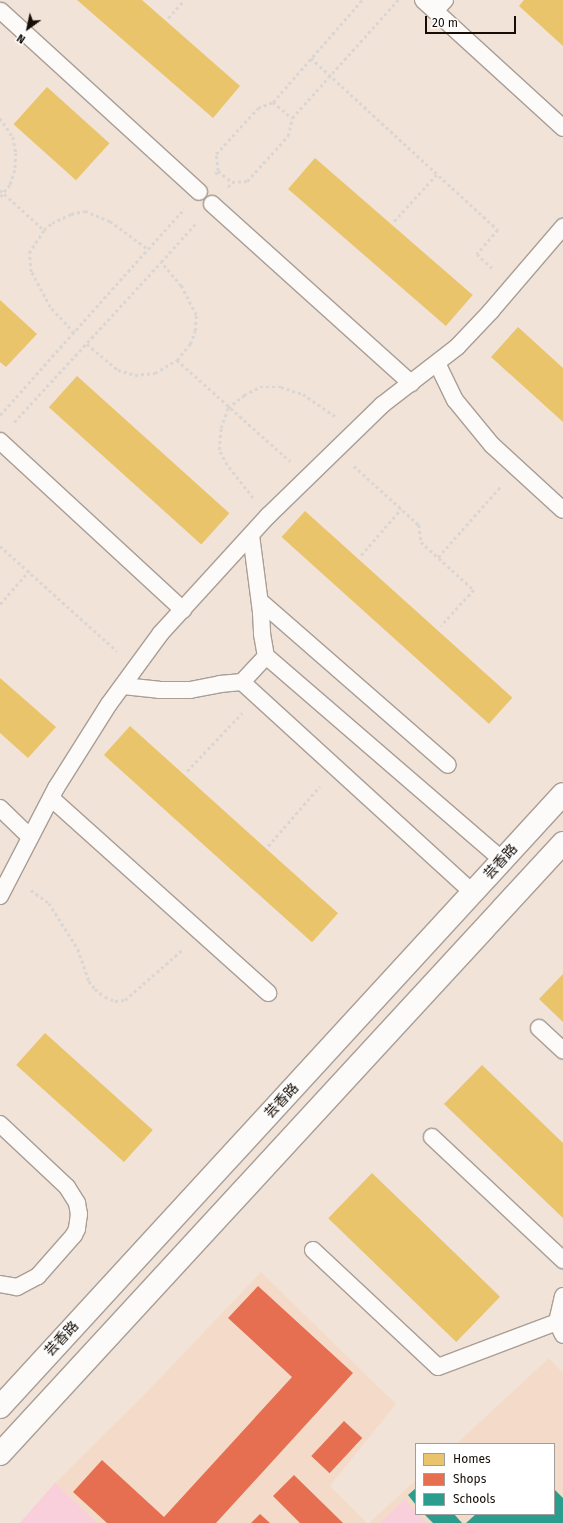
<!DOCTYPE html>
<html>
<head>
<meta charset="utf-8">
<style>
  body { margin:0 }
  #map { position:relative; width:563px; height:1523px; overflow:hidden; background:#f2e3d8; font-family:"Fira Sans","Noto Sans SC",sans-serif }
  div>[style] { position:absolute }
  .built>* { inset:0; background:#f4dbc9 }
  .green>* { inset:0; background:#f8cfda }
  .homes>* { inset:0; background:#e9c46a; transform-origin:0 0 }
  .shops>* { inset:0; background:#e76f51; transform-origin:0 0 }
  .schools>* { inset:0; background:#2a9d8f }
  .path>* { height:2.5px; margin-top:-1.25px; transform-origin:0; background:repeating-linear-gradient(90deg,#dad6d3 0 3px,transparent 0 6px) }
  .roads { filter:drop-shadow(1px 0 #a99e95) drop-shadow(-1px 0 #a99e95) drop-shadow(0 1px #a99e95) drop-shadow(0 -1px #a99e95) }
  .service>* { height:16px; margin:-8px; padding:0 8px; transform-origin:8px; border-radius:8px; background:#fdfbf9 }
  .tertiary>* { height:22px; margin:-11px; padding:0 11px; transform-origin:11px; border-radius:11px; background:#fdfbf9 }
  span { translate:-50% -50%; white-space:nowrap; text-align:center; line-height:1.15; -webkit-text-stroke:4px #fff; paint-order:stroke }
  .street-label { font-size:14px; color:#150d06 }
  .legend { position:absolute; left:415px; top:1443px; width:140px; height:72px; box-sizing:border-box; background:#fff; border:1px solid #a19e9b; margin:0; padding:5px 7px; list-style:none; font-size:12px; color:#150d06 }
  .legend li { display:flex; align-items:center; gap:8px; height:20px }
  .legend b { width:20px; border:1px solid #a19e9b }
  .north { position:absolute; left:8px; top:8px; width:40px; height:40px; -webkit-text-stroke:3px #fff; paint-order:stroke; rotate:213deg; font-size:11px; font-weight:700; line-height:16px; text-align:center; color:#150d06 }
  .north::after { content:''; display:block; margin:auto; width:14px; height:18px; background:#150d06; clip-path:polygon(50% 0,100% 100%,50% 72%,0 100%) }
  .scale { position:absolute; left:425px; top:16px; width:91px; height:18px; box-sizing:border-box; border:2px solid #150d06; border-top:0; padding-left:5px; font-size:12px; line-height:14px; white-space:nowrap; color:#150d06; -webkit-text-stroke:3px #fff; paint-order:stroke }
</style>
</head>
<body>
<div id="map">
  <div class="built">
    <div style="clip-path:polygon(261px 1272px,396px 1404px,330px 1486px,367px 1523px,20px 1523px,55px 1483px,145px 1394px)"></div>
    <div style="clip-path:polygon(549px 1358px,563px 1373px,563px 1523px,369px 1523px,416px 1480px,416px 1514px,554px 1514px,554px 1444px,456px 1444px)"></div>
  </div>
  <div class="green">
    <div style="clip-path:polygon(55px 1483px,97px 1523px,20px 1523px)"></div>
    <div style="clip-path:polygon(405px 1499px,416px 1511px,416px 1514px,418px 1514px,427px 1523px,380px 1523px)"></div>
  </div>
  <div class="homes">
    <div style="clip-path:polygon(77px 0,142px 0,240px 86px,213px 118px)"></div>
    <div style="clip-path:polygon(524px 0,563px 0,563px 46px,519px 6px)"></div>
    <div style="left:47px;top:87px;width:84px;height:50px;rotate:42deg"></div>
    <div style="left:315px;top:158px;width:209px;height:41px;rotate:41deg"></div>
    <div style="clip-path:polygon(0 300px,37px 334px,6px 367px,0 362px)"></div>
    <div style="clip-path:polygon(518px 327px,563px 368px,563px 422px,491px 357px)"></div>
    <div style="left:77px;top:376px;width:205px;height:42px;rotate:42deg"></div>
    <div style="left:305px;top:511px;width:279px;height:35px;rotate:42deg"></div>
    <div style="clip-path:polygon(0 678px,56px 727px,28px 758px,0 733px)"></div>
    <div style="left:130px;top:726px;width:280px;height:39px;rotate:42deg"></div>
    <div style="clip-path:polygon(563px 974px,563px 1022px,539px 999px)"></div>
    <div style="left:45px;top:1033px;width:145px;height:43px;rotate:42deg"></div>
    <div style="clip-path:polygon(482px 1065px,563px 1143px,563px 1218px,444px 1104px)"></div>
    <div style="left:372px;top:1173px;width:178px;height:63px;rotate:44deg"></div>
  </div>
  <div class="shops">
    <div style="clip-path:polygon(258px 1286px,353px 1373px,216px 1523px,107px 1523px,73px 1492px,102px 1460px,164px 1517px,292px 1377px,228px 1318px)"></div>
    <div style="left:344px;top:1421px;width:25px;height:48px;rotate:43deg"></div>
    <div style="clip-path:polygon(294px 1475px,343px 1523px,300px 1523px,273px 1496px)"></div>
    <div style="clip-path:polygon(260px 1514px,270px 1523px,251px 1523px)"></div>
  </div>
  <div class="schools">
    <div style="clip-path:polygon(416px 1488px,416px 1505px,408px 1495px)"></div>
    <div style="clip-path:polygon(554px 1489px,563px 1498px,563px 1523px,466px 1523px,476px 1514px,554px 1514px)"></div>
    <div style="clip-path:polygon(424px 1514px,454px 1514px,462px 1523px,433px 1523px)"></div>
  </div>
  <div class="path">
    <div style="left:168px;top:18px;width:24px;rotate:-48deg"></div>
    <div style="left:311px;top:58px;width:254px;rotate:42.6deg"></div>
    <div style="left:498px;top:230px;width:32px;rotate:131deg"></div>
    <div style="left:477px;top:254px;width:23px;rotate:43deg"></div>
    <div style="left:273px;top:102px;width:25px;rotate:40deg"></div>
    <div style="left:0;top:118px;width:23px;rotate:56deg"></div>
    <div style="left:13px;top:137px;width:16px;rotate:79deg"></div>
    <div style="left:16px;top:153px;width:17px;rotate:93deg"></div>
    <div style="left:15px;top:170px;width:16px;rotate:108deg"></div>
    <div style="left:10px;top:185px;width:16px;rotate:128deg"></div>
    <div style="left:218px;top:171px;width:18px;rotate:38deg"></div>
    <div style="left:215px;top:174px;width:4px;rotate:-45deg"></div>
    <div style="left:218px;top:171px;width:17px;rotate:-97deg"></div>
    <div style="left:216px;top:154px;width:62px;rotate:-47.6deg"></div>
    <div style="left:258px;top:108px;width:16px;rotate:-22deg"></div>
    <div style="left:273px;top:102px;width:135px;rotate:-48.9deg"></div>
    <div style="left:228px;top:187px;width:6px;rotate:-51deg"></div>
    <div style="left:232px;top:182px;width:15px;rotate:-4deg"></div>
    <div style="left:247px;top:181px;width:61px;rotate:-47.7deg"></div>
    <div style="left:288px;top:136px;width:18px;rotate:-77deg"></div>
    <div style="left:292px;top:118px;width:159px;rotate:-48.1deg"></div>
    <div style="left:0;top:190px;width:59px;rotate:42.3deg"></div>
    <div style="left:394px;top:221px;width:64px;rotate:-47.5deg"></div>
    <div style="left:74px;top:333px;width:35px;rotate:-133deg"></div>
    <div style="left:50px;top:307px;width:40px;rotate:-118deg"></div>
    <div style="left:31px;top:272px;width:19px;rotate:-96deg"></div>
    <div style="left:29px;top:253px;width:27px;rotate:-57deg"></div>
    <div style="left:44px;top:230px;width:11px;rotate:-41deg"></div>
    <div style="left:52px;top:223px;width:21px;rotate:-25deg"></div>
    <div style="left:71px;top:214px;width:14px;rotate:-12deg"></div>
    <div style="left:85px;top:211px;width:27px;rotate:22deg"></div>
    <div style="left:110px;top:221px;width:47px;rotate:36.4deg"></div>
    <div style="left:148px;top:249px;width:54px;rotate:-48deg"></div>
    <div style="left:87px;top:344px;width:40px;rotate:40deg"></div>
    <div style="left:118px;top:370px;width:18px;rotate:16deg"></div>
    <div style="left:135px;top:375px;width:20px;rotate:-6deg"></div>
    <div style="left:155px;top:373px;width:26px;rotate:-31deg"></div>
    <div style="left:177px;top:360px;width:152px;rotate:41.8deg"></div>
    <div style="left:177px;top:360px;width:21px;rotate:-51deg"></div>
    <div style="left:190px;top:344px;width:14px;rotate:-69deg"></div>
    <div style="left:195px;top:331px;width:16px;rotate:-86deg"></div>
    <div style="left:196px;top:315px;width:33px;rotate:-117deg"></div>
    <div style="left:181px;top:286px;width:31px;rotate:-130deg"></div>
    <div style="left:161px;top:262px;width:54px;rotate:-48deg"></div>
    <div style="left:0;top:415px;width:222px;rotate:-48.3deg"></div>
    <div style="left:14px;top:422px;width:217px;rotate:-47.4deg"></div>
    <div style="left:354px;top:466px;width:88px;rotate:42.2deg"></div>
    <div style="left:419px;top:525px;width:17px;rotate:83deg"></div>
    <div style="left:421px;top:542px;width:72px;rotate:42.2deg"></div>
    <div style="left:474px;top:590px;width:49px;rotate:132.5deg"></div>
    <div style="left:253px;top:498px;width:42px;rotate:-128.2deg"></div>
    <div style="left:227px;top:465px;width:17px;rotate:-118deg"></div>
    <div style="left:219px;top:450px;width:22px;rotate:-85deg"></div>
    <div style="left:221px;top:428px;width:21px;rotate:-71deg"></div>
    <div style="left:228px;top:408px;width:21px;rotate:-39deg"></div>
    <div style="left:244px;top:395px;width:18px;rotate:-27deg"></div>
    <div style="left:260px;top:387px;width:21px"></div>
    <div style="left:281px;top:387px;width:23px;rotate:18deg"></div>
    <div style="left:303px;top:394px;width:40px;rotate:34.9deg"></div>
    <div style="left:0;top:546px;width:157px;rotate:41.9deg"></div>
    <div style="left:361px;top:555px;width:61px;rotate:-49deg"></div>
    <div style="left:438px;top:557px;width:95px;rotate:-48.4deg"></div>
    <div style="left:0;top:604px;width:44px;rotate:-48.7deg"></div>
    <div style="left:187px;top:771px;width:80px;rotate:-46.5deg"></div>
    <div style="left:268px;top:846px;width:79px;rotate:-49.1deg"></div>
    <div style="left:31px;top:890px;width:22px;rotate:36deg"></div>
    <div style="left:49px;top:903px;width:54px;rotate:57.8deg"></div>
    <div style="left:78px;top:949px;width:34px;rotate:71deg"></div>
    <div style="left:89px;top:981px;width:10px;rotate:53deg"></div>
    <div style="left:95px;top:989px;width:13px;rotate:39deg"></div>
    <div style="left:105px;top:997px;width:11px;rotate:22deg"></div>
    <div style="left:115px;top:1001px;width:10px;rotate:-6deg"></div>
    <div style="left:125px;top:1000px;width:77px;rotate:-41.3deg"></div>
  </div>
  <div class="roads">
    <div class="service">
      <div style="left:423px;top:0;width:190px;rotate:42.4deg"></div>
      <div style="left:1px;top:11px;width:268px;rotate:42.4deg"></div>
      <div style="left:435px;top:11px;width:15px;rotate:-48deg"></div>
      <div style="left:212px;top:204px;width:268px;rotate:42deg"></div>
      <div style="left:437px;top:363px;width:41px;rotate:64.1deg"></div>
      <div style="left:455px;top:400px;width:58px;rotate:50.6deg"></div>
      <div style="left:492px;top:445px;width:96px;rotate:42.5deg"></div>
      <div style="left:0;top:441px;width:249px;rotate:42.7deg"></div>
      <div style="left:251px;top:535px;width:78px;rotate:82.6deg"></div>
      <div style="left:261px;top:612px;width:22px;rotate:87deg"></div>
      <div style="left:262px;top:634px;width:22px;rotate:80deg"></div>
      <div style="left:266px;top:656px;width:312px;rotate:40.8deg"></div>
      <div style="left:260px;top:601px;width:249px;rotate:41.1deg"></div>
      <div style="left:242px;top:682px;width:35px;rotate:-47deg"></div>
      <div style="left:123px;top:686px;width:36px;rotate:6deg"></div>
      <div style="left:159px;top:690px;width:31px"></div>
      <div style="left:190px;top:690px;width:31px;rotate:-11deg"></div>
      <div style="left:220px;top:684px;width:22px;rotate:-5deg"></div>
      <div style="left:242px;top:682px;width:313px;rotate:42.4deg"></div>
      <div style="left:51px;top:798px;width:292px;rotate:41.9deg"></div>
      <div style="left:0;top:808px;width:42px;rotate:44deg"></div>
      <div style="left:0;top:896px;width:122px;rotate:-62.6deg"></div>
      <div style="left:56px;top:788px;width:99px;rotate:-57.8deg"></div>
      <div style="left:109px;top:704px;width:88px;rotate:-53.8deg"></div>
      <div style="left:161px;top:633px;width:159px;rotate:-47.6deg"></div>
      <div style="left:268px;top:516px;width:159px;rotate:-44.2deg"></div>
      <div style="left:382px;top:405px;width:95px;rotate:-37.7deg"></div>
      <div style="left:457px;top:347px;width:50px;rotate:-46.6deg"></div>
      <div style="left:491px;top:311px;width:111px;rotate:-49.4deg"></div>
      <div style="left:539px;top:1028px;width:33px;rotate:43deg"></div>
      <div style="left:0;top:1124px;width:92px;rotate:43.2deg"></div>
      <div style="left:67px;top:1187px;width:19px;rotate:58deg"></div>
      <div style="left:77px;top:1203px;width:11px;rotate:80deg"></div>
      <div style="left:79px;top:1214px;width:15px;rotate:98deg"></div>
      <div style="left:77px;top:1229px;width:7px;rotate:117deg"></div>
      <div style="left:74px;top:1235px;width:55px;rotate:131.3deg"></div>
      <div style="left:38px;top:1276px;width:24px;rotate:152deg"></div>
      <div style="left:17px;top:1287px;width:17px;rotate:-170deg"></div>
      <div style="left:432px;top:1137px;width:180px;rotate:43.2deg"></div>
      <div style="left:313px;top:1250px;width:171px;rotate:43.1deg"></div>
      <div style="left:438px;top:1367px;width:127px;rotate:-20.7deg"></div>
      <div style="left:563px;top:1296px;width:27px;rotate:103deg"></div>
      <div style="left:557px;top:1322px;width:14px;rotate:65deg"></div>
    </div>
    <div class="tertiary">
      <div style="left:0;top:1407px;width:832px;rotate:-47.43deg"></div>
      <div style="left:0;top:1454px;width:831px;rotate:-47.34deg"></div>
    </div>
  </div>
  <div class="street-label">
    <span style="left:501px;top:862px;rotate:-48deg">芸香路</span>
    <span style="left:282px;top:1101px;rotate:-47deg">芸香路</span>
    <span style="left:62px;top:1339px;rotate:-47deg">芸香路</span>
  </div>
  <ul class="legend">
  <li><b style="height:11px;background:#e9c46a"></b>Homes</li>
  <li><b style="height:11px;background:#e76f51"></b>Shops</li>
  <li><b style="height:11px;background:#2a9d8f"></b>Schools</li>
  </ul>
  <div class="north">N</div>
  <div class="scale">20 m</div>
</div>
</body>
</html>
